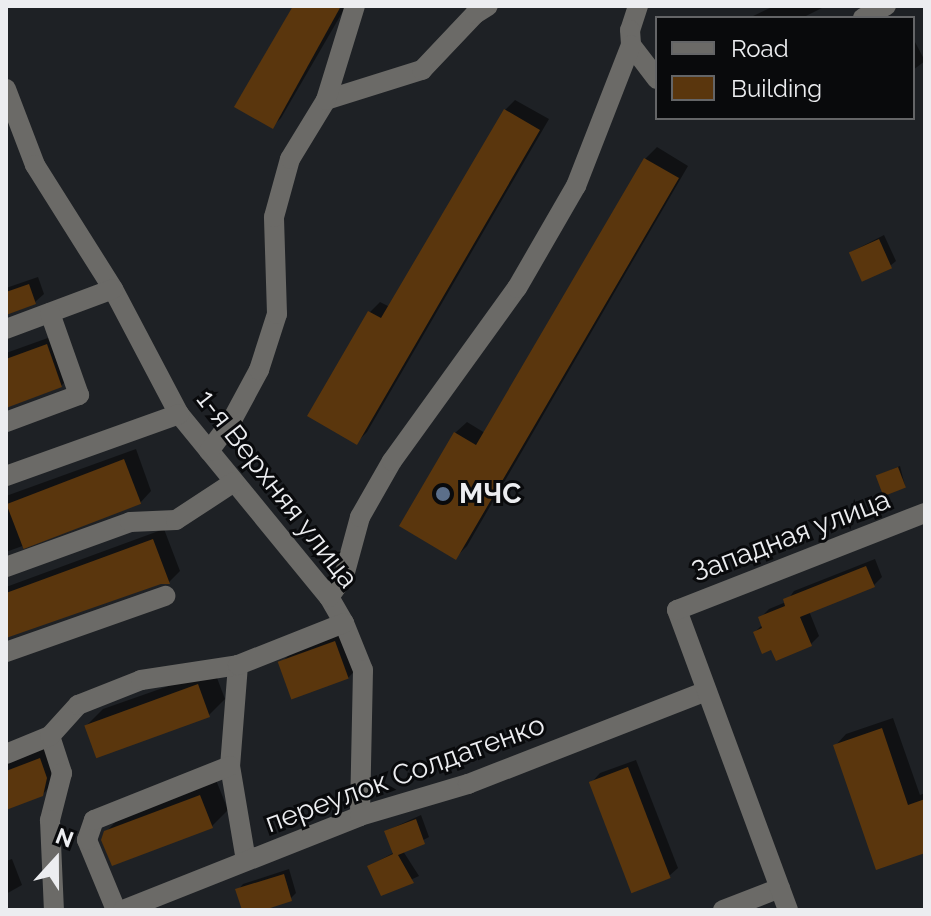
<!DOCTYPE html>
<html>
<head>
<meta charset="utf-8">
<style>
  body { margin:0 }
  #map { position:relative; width:931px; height:916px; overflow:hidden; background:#1e2125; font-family:Raleway,sans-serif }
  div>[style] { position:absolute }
  .shadow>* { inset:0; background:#0007 }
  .building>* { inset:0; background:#5a360d; transform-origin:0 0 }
  .minor>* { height:20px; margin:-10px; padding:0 10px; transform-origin:10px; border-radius:10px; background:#6b6a67 }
  .dots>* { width:22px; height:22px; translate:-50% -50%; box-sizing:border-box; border:4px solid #090a0c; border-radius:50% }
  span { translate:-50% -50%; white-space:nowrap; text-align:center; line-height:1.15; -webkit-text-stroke:6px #090a0c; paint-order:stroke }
  .street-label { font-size:28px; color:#ecedf0 }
  .poi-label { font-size:28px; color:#ecedf0; font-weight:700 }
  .left { translate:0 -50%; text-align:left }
  .frame { position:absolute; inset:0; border:8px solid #ecedf0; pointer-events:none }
  .legend { position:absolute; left:655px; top:16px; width:260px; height:104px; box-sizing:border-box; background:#090a0c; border:2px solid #646567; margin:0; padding:10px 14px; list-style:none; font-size:24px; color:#ecedf0 }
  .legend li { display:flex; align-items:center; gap:16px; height:40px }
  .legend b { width:40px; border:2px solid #646567 }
  .north { position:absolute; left:16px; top:820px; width:80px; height:80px; -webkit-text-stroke:6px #090a0c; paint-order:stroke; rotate:21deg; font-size:22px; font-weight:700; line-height:32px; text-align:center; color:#ecedf0 }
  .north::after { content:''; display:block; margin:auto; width:28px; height:36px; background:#ecedf0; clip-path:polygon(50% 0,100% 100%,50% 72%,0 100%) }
</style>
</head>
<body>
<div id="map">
  <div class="shadow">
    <div style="clip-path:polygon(295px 6px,346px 6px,281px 118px,272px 127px)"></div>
    <div style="clip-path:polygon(774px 6px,826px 6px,802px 18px,749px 18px)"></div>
    <div style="clip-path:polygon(915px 42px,925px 61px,913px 70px,913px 43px)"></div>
    <div style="clip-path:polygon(515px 100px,549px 119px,367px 432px,357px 442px,310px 415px,370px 312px,380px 302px,390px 307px,505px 110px)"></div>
    <div style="clip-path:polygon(657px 147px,688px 166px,467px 546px,456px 557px,455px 433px,467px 422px,485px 433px,645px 159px)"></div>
    <div style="clip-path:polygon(884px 235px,896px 261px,890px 266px,851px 252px)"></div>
    <div style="clip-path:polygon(38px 277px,44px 294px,35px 302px,6px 313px,6px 288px)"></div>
    <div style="clip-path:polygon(59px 334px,73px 374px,61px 386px,6px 407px,6px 353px)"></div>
    <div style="clip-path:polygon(136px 449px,151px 491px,140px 503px,6px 552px,6px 496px)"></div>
    <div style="clip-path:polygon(900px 466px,905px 486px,881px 474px)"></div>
    <div style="clip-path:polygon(164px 529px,180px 571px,169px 582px,160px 582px,6px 636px,6px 587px)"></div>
    <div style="clip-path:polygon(875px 559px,882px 577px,874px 585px,809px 611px,819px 636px,811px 644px,773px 647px,755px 632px,763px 624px,760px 618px,769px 609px,786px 602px,794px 591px)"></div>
    <div style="clip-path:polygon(351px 626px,364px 661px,348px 678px,281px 663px,297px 647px)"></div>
    <div style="clip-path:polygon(214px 670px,225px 699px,209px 715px,87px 725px,103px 709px)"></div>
    <div style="clip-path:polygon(893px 718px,920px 795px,925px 793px,925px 851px,835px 746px,846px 734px)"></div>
    <div style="clip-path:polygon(56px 743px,58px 778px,42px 795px,6px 808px,6px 762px)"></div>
    <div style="clip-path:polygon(636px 760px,678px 868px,669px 876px,592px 782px,600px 773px)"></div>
    <div style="clip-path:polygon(216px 780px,228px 810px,212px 826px,106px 832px,122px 815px)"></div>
    <div style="clip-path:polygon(421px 815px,429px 837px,403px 851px,419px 876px,382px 893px,369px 866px,395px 852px,386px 831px)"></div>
    <div style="clip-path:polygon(12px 859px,22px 885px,6px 894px,6px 861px)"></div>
    <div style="clip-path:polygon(289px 869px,296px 893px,290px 899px,258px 910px,244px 910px,238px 890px,243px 884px)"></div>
  </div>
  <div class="building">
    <div style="clip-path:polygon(293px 6px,341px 6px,273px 129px,234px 107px)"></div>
    <div style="clip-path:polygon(504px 109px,540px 130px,357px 445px,307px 416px,368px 311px,381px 318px)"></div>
    <div style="clip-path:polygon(644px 158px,679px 178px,456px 560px,399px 526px,454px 432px,476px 445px)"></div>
    <div style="left:879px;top:239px;width:32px;height:33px;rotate:66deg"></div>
    <div style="clip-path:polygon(29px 284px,36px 304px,6px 315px,6px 292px)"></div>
    <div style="clip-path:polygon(47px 344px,62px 387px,6px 408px,6px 359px)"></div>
    <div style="left:124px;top:459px;width:48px;height:126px;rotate:69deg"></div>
    <div style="left:898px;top:467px;width:22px;height:24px;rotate:69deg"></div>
    <div style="clip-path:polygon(153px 539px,170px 584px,161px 584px,6px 638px,6px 593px)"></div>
    <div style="clip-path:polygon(866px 566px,875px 587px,800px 617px,812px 646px,776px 661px,771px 650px,762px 654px,753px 632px,762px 628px,758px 617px,785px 606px,783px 599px)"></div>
    <div style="left:335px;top:641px;width:40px;height:61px;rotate:70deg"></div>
    <div style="left:198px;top:684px;width:35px;height:121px;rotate:70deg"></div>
    <div style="clip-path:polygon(882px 728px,908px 805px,925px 799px,925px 853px,876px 870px,833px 745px)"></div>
    <div style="clip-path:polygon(40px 758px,47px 778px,43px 796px,6px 810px,6px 771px)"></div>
    <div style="left:628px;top:767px;width:119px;height:42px;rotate:69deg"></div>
    <div style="clip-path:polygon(200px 795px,213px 828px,112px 866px,101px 840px,104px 831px)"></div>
    <div style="clip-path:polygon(416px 819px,425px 844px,398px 855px,414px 883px,381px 896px,367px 866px,393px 854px,384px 831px)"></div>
    <div style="clip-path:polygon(284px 874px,292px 901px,264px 910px,242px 910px,235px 889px)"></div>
  </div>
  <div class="minor">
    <div style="left:638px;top:6px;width:25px;rotate:108deg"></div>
    <div style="left:630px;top:30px;width:15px;rotate:86deg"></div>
    <div style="left:631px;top:45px;width:43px;rotate:52.6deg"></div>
    <div style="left:863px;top:18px;width:26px;rotate:-28deg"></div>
    <div style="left:6px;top:89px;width:81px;rotate:69.1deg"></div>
    <div style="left:35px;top:165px;width:146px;rotate:57.8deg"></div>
    <div style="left:113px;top:289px;width:141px;rotate:62.2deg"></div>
    <div style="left:179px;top:414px;width:237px;rotate:50.7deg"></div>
    <div style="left:329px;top:597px;width:30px;rotate:60deg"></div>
    <div style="left:344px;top:623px;width:51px;rotate:68deg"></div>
    <div style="left:363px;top:670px;width:146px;rotate:91.2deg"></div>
    <div style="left:326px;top:100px;width:101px;rotate:-17.4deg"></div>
    <div style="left:422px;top:70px;width:77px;rotate:-46.6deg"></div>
    <div style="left:475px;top:14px;width:15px;rotate:-32deg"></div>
    <div style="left:6px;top:329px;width:114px;rotate:-20.5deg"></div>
    <div style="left:6px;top:422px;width:78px;rotate:-20.3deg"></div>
    <div style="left:79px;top:395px;width:87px;rotate:-109.5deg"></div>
    <div style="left:209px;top:451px;width:39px;rotate:-53deg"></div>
    <div style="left:232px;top:420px;width:57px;rotate:-61.6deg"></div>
    <div style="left:259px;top:370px;width:59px;rotate:-72.2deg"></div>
    <div style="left:277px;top:314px;width:97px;rotate:-91.8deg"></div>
    <div style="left:274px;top:217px;width:60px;rotate:-74.6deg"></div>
    <div style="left:290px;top:159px;width:69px;rotate:-58.6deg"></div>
    <div style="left:326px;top:100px;width:98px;rotate:-72.9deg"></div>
    <div style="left:6px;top:476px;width:184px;rotate:-19.7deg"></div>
    <div style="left:6px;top:567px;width:132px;rotate:-19.9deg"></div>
    <div style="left:130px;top:522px;width:46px;rotate:-2.5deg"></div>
    <div style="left:176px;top:520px;width:69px;rotate:-33.2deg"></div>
    <div style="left:329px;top:597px;width:26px;rotate:-54deg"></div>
    <div style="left:344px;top:576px;width:61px;rotate:-74.8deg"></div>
    <div style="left:360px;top:517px;width:64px;rotate:-60.3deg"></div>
    <div style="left:392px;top:461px;width:213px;rotate:-54.2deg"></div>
    <div style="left:517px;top:288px;width:118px;rotate:-60deg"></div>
    <div style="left:576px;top:186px;width:151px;rotate:-68.7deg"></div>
    <div style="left:6px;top:652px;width:169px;rotate:-19.4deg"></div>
    <div style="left:238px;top:665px;width:101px;rotate:94.5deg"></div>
    <div style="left:230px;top:766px;width:96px;rotate:80.4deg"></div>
    <div style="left:50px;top:736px;width:39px;rotate:72deg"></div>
    <div style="left:62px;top:773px;width:49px;rotate:104.3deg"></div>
    <div style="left:50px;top:820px;width:90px;rotate:87.5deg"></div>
    <div style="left:6px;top:754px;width:48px;rotate:-22.2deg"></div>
    <div style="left:50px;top:736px;width:42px;rotate:-47.9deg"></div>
    <div style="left:78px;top:705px;width:68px;rotate:-21.6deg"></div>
    <div style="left:141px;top:680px;width:98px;rotate:-8.8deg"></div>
    <div style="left:238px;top:665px;width:114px;rotate:-21.6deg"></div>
    <div style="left:116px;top:910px;width:76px;rotate:-112.5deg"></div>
    <div style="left:87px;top:840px;width:21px;rotate:-71deg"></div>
    <div style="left:94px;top:820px;width:146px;rotate:-21.7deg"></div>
    <div style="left:123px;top:910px;width:255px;rotate:-21.6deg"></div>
    <div style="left:360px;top:816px;width:113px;rotate:-16.5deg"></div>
    <div style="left:468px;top:784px;width:256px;rotate:-21.3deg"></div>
    <div style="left:723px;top:910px;width:61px;rotate:-21.1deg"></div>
    <div style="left:788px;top:910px;width:320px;rotate:-110.3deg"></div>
    <div style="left:677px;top:610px;width:266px;rotate:-21.4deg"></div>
  </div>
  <div class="dots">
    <div style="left:443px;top:494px;background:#5c6f8a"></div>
  </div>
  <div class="street-label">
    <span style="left:277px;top:489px;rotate:52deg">1-я Верхняя улица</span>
    <span style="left:791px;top:536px;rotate:-21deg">Западная улица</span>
    <span style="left:405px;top:774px;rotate:-20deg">переулок Солдатенко</span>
  </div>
  <div class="poi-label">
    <span class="left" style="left:459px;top:494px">МЧС</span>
  </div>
  <div class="frame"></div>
  <ul class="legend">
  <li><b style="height:10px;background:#6b6a67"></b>Road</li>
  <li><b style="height:22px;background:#5a360d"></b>Building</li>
  </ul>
  <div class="north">N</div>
</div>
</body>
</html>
